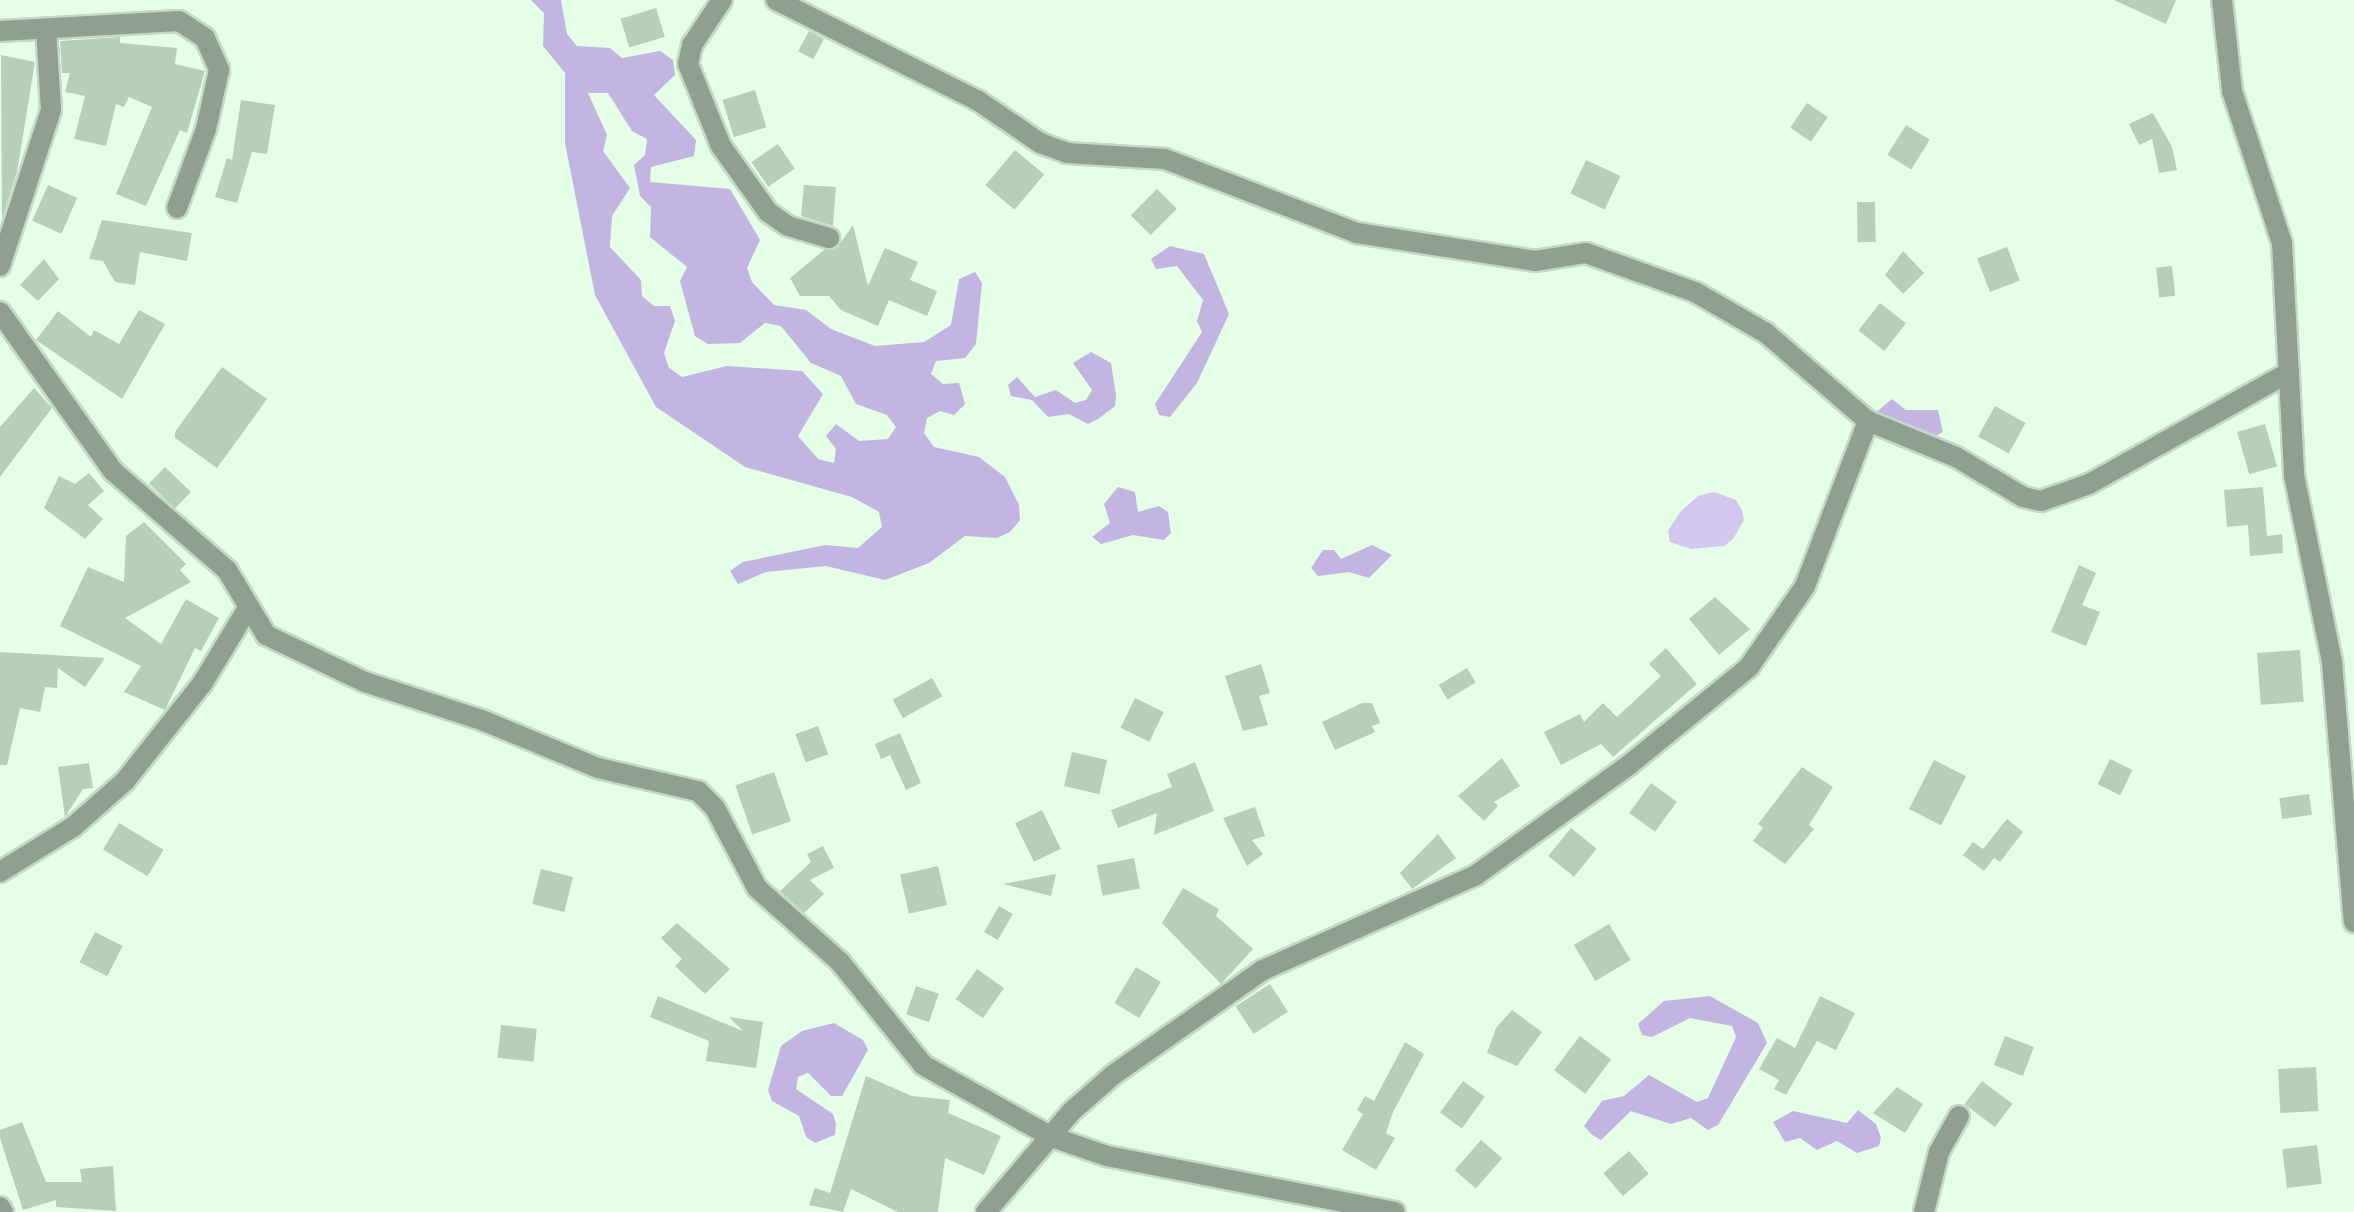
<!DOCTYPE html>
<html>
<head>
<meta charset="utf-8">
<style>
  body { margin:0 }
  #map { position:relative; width:2354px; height:1212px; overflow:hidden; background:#e5fee6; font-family:"IBM Plex Sans",sans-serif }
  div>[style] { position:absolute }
  .green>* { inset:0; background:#d3c6ef }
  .forest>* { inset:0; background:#c3b5e1 }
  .building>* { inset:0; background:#b7cfb8; transform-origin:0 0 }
  .roads { filter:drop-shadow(2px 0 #c4dac5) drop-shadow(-2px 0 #c4dac5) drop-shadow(0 2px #c4dac5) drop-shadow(0 -2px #c4dac5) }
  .minor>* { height:20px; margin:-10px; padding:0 10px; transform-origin:10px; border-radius:10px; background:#90a090 }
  span { translate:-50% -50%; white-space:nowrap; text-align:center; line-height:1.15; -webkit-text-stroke:7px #fff; paint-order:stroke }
</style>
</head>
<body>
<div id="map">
  <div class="green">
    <div style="clip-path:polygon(1714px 492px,1736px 500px,1742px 510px,1744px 520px,1733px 539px,1724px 546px,1691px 549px,1670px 542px,1668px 531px,1680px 512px,1698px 496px)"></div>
  </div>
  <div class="forest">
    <div style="clip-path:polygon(evenodd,531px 0,561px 0,567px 34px,577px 46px,610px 48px,622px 58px,660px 51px,673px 60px,675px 75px,654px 95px,696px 140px,694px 156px,651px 167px,650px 182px,730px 189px,760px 240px,747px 268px,752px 282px,774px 305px,806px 310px,831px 329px,875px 346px,924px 342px,951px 325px,959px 279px,975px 272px,982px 283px,976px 344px,965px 358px,936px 361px,931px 374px,943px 384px,959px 383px,965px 404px,954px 415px,940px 411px,927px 418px,924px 433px,934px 447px,979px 457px,1005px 477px,1019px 505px,1020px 520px,1010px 532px,997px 538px,965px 536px,929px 563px,885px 580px,826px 566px,766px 572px,738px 584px,730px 571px,743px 562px,825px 545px,858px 548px,882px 527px,879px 512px,852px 497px,745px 467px,656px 407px,595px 295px,565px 143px,565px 73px,543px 46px,544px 13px,531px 0,588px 93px,608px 93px,632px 131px,647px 139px,645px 155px,634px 165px,640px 196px,651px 207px,650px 237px,687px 267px,680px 281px,695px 336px,708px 344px,740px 343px,765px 323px,781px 326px,811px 363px,841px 376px,856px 404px,887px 415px,896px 427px,888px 439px,859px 441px,836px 424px,826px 436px,836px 449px,834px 463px,818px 459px,798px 436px,823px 394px,802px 371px,727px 366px,682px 377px,669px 368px,664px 353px,675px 321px,670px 306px,654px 306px,642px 296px,641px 280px,610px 247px,612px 216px,630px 188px,603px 151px,607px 135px,588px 93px)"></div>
    <div style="clip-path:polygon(1170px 246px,1204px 254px,1229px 314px,1197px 383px,1170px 417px,1159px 415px,1155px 404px,1202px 332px,1197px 321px,1203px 300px,1177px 266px,1156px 269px,1151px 259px)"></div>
    <div style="clip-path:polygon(1091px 352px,1111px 363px,1116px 395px,1115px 406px,1098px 419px,1088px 424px,1069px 414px,1048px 417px,1032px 400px,1011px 396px,1008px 385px,1017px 377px,1035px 397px,1056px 390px,1075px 403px,1086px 400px,1092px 390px,1073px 363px)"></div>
    <div style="clip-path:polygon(1892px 399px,1906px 410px,1938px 410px,1943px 432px,1930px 439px,1915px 436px,1905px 425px,1874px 414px)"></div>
    <div style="clip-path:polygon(1118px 487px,1135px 492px,1138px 512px,1159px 506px,1168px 512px,1171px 533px,1164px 540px,1133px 535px,1101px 544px,1092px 537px,1110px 523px,1104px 504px)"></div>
    <div style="clip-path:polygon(1372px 545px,1392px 555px,1369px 578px,1349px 572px,1318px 576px,1311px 568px,1323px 550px,1334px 550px,1341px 559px)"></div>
    <div style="clip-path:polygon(1710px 996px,1758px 1023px,1767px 1043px,1718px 1125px,1708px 1130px,1691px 1118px,1671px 1124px,1631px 1111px,1601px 1140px,1591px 1134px,1584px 1126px,1602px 1101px,1624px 1096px,1649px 1075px,1697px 1102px,1708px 1098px,1736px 1037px,1732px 1026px,1690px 1018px,1652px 1037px,1642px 1035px,1638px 1024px,1664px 1001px)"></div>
    <div style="clip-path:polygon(834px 1023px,863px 1040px,868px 1050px,842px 1096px,831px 1096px,808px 1073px,798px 1077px,796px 1089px,833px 1114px,836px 1124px,835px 1135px,815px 1143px,806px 1137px,799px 1116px,772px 1101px,768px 1090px,781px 1046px,802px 1031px)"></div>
    <div style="clip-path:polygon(1858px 1110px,1876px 1124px,1881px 1138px,1879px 1146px,1857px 1153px,1837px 1141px,1817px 1150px,1800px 1138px,1785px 1142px,1773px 1122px,1793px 1111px,1847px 1123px)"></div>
  </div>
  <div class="building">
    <div style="clip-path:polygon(2114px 0,2176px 0,2166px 24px)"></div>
    <div style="left:656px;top:8px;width:30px;height:37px;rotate:73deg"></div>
    <div style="left:809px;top:31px;width:17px;height:23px;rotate:28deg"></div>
    <div style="clip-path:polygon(120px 37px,120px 43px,177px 48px,175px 64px,205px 71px,187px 133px,180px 130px,146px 206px,116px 194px,152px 107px,129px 97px,124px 107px,116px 104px,106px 146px,74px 139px,85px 96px,65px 92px,70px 73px,62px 73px,60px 41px)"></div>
    <div style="clip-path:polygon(1px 55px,35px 62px,17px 172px,2px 219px)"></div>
    <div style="left:755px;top:90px;width:39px;height:34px;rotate:73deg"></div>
    <div style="clip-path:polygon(241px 100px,275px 105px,267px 154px,252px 152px,237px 203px,215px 197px,227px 158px,232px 160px)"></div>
    <div style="left:1807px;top:103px;width:25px;height:30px;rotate:34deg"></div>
    <div style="clip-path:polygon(2153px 113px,2172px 147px,2177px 170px,2159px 173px,2152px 139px,2139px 145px,2129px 124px)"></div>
    <div style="left:1906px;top:125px;width:28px;height:35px;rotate:32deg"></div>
    <div style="left:778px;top:144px;width:30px;height:32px;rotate:56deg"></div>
    <div style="left:1015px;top:150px;width:38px;height:46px;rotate:40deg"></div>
    <div style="left:1586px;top:160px;width:38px;height:37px;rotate:25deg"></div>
    <div style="left:48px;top:185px;width:32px;height:39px;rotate:24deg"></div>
    <div style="clip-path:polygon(804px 185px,836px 187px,833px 226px,801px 216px)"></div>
    <div style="left:1157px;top:189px;width:28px;height:37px;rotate:45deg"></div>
    <div style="left:1875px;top:202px;width:40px;height:18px;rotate:89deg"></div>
    <div style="clip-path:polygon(102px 220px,192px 233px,187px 261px,140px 252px,135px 285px,115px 282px,103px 261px,89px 259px)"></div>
    <div style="clip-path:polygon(853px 225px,868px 286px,885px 248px,918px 262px,910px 280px,937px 291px,927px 316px,889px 300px,878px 326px,841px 310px,829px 296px,800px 296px,790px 278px,824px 250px,837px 248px)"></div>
    <div style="left:2007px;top:247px;width:36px;height:32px;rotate:69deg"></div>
    <div style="clip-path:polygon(1903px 251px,1924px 273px,1903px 294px,1885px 275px)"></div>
    <div style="clip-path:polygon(44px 259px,59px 279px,38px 301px,20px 285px)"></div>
    <div style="left:2172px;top:266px;width:30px;height:16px;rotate:84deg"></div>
    <div style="left:1880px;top:303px;width:33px;height:35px;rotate:38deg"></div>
    <div style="clip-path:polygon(139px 310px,165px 324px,122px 399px,36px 340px,58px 311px,91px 337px,94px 330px,119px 344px)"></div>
    <div style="clip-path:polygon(222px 367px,267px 399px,217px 468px,175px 438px,175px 432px)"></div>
    <div style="clip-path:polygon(34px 388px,52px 408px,0 477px,0 427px)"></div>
    <div style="left:1995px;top:406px;width:35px;height:35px;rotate:29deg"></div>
    <div style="left:2265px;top:424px;width:44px;height:29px;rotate:74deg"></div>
    <div style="left:165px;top:467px;width:36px;height:23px;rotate:44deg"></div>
    <div style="clip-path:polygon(89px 473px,104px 491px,88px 505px,103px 519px,85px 539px,44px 508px,59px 476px,75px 484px)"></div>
    <div style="clip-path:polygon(2263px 487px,2267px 536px,2282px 534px,2283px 553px,2250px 556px,2248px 525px,2227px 527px,2224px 490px)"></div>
    <div style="clip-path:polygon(144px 522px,186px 564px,180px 570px,191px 582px,125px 618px,161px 644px,186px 599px,219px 618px,201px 651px,195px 648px,165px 710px,124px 692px,141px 666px,60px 626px,88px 567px,124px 582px,126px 536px)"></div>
    <div style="clip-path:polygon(2079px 565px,2096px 573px,2082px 605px,2100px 612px,2086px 646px,2051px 632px)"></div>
    <div style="clip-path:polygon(1715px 597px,1750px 629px,1719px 655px,1689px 619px)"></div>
    <div style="clip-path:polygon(1666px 648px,1697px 684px,1613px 757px,1601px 744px,1561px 765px,1544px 732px,1580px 714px,1584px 722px,1603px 703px,1617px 717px,1661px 676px,1649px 664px)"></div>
    <div style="left:2300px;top:650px;width:52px;height:43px;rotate:86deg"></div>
    <div style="clip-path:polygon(0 652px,105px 658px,85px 687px,58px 668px,57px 688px,45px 687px,40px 712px,20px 708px,7px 765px,0 765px)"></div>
    <div style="clip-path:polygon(1261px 664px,1270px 693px,1259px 696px,1268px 725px,1243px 731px,1225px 676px)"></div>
    <div style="left:1467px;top:668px;width:17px;height:33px;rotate:59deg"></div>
    <div style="left:932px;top:678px;width:21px;height:45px;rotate:61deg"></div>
    <div style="left:1135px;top:698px;width:32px;height:33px;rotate:26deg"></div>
    <div style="clip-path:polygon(1362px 703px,1372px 703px,1380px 723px,1372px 726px,1375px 732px,1335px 750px,1322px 722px)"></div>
    <div style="left:818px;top:726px;width:30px;height:24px;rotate:70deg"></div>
    <div style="clip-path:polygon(900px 733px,921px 783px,906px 790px,890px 755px,881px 759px,875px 744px)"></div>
    <div style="left:1072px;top:752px;width:36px;height:35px;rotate:13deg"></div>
    <div style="clip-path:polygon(1502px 758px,1520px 786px,1494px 802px,1498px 806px,1484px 821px,1458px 796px)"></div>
    <div style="left:2110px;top:759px;width:25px;height:28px;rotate:26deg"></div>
    <div style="left:1934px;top:760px;width:36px;height:55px;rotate:27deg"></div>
    <div style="clip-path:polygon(1195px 762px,1214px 811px,1154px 835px,1157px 813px,1118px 828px,1111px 810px,1172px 787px,1167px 774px)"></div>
    <div style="clip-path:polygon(89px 763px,93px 788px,83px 789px,65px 817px,58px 767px)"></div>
    <div style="clip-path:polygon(1802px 767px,1833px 787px,1809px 825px,1814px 829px,1785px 864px,1753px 841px,1763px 828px,1758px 824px)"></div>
    <div style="left:774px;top:772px;width:52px;height:41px;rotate:71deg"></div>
    <div style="left:1651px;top:783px;width:32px;height:37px;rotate:36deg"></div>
    <div style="left:2309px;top:794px;width:21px;height:30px;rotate:82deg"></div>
    <div style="clip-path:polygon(1255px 807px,1265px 836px,1252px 840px,1263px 854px,1247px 866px,1223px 818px)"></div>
    <div style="left:1042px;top:810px;width:43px;height:30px;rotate:64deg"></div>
    <div style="clip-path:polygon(2007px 819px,2023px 832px,2000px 862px,1994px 858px,1984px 871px,1963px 855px,1973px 842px,1983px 849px)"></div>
    <div style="left:119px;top:823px;width:52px;height:31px;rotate:31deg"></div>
    <div style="left:1571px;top:828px;width:33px;height:36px;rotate:39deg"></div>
    <div style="clip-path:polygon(1438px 834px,1456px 858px,1412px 889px,1400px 873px)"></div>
    <div style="clip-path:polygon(823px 846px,834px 868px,810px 880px,824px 894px,804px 913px,780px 891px,811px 862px,807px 854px)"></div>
    <div style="left:1134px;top:858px;width:31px;height:38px;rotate:79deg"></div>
    <div style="left:938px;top:866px;width:40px;height:39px;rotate:77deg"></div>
    <div style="left:541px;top:869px;width:33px;height:36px;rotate:14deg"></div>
    <div style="clip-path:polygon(1056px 874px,1051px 896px,1003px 884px)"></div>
    <div style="clip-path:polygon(1183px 888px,1219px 909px,1216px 916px,1253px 949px,1221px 984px,1162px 923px)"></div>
    <div style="left:999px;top:906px;width:16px;height:30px;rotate:30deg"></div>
    <div style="clip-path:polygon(677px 923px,730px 969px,705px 994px,675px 966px,682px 959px,661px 938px)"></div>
    <div style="left:1609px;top:924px;width:42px;height:41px;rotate:59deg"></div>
    <div style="left:95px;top:932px;width:31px;height:34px;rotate:27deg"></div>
    <div style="left:1136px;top:967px;width:29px;height:42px;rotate:31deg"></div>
    <div style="left:977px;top:969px;width:33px;height:37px;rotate:35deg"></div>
    <div style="left:1270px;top:984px;width:33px;height:41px;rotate:57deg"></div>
    <div style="left:916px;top:986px;width:24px;height:30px;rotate:19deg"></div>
    <div style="clip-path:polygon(658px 996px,743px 1031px,729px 1017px,763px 1022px,756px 1068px,706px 1061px,709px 1041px,650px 1017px)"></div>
    <div style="clip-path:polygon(1820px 996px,1855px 1013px,1836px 1050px,1817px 1041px,1786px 1095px,1774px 1089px,1779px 1080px,1759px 1069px,1777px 1038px,1795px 1048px)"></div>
    <div style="clip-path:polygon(1512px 1010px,1542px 1032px,1517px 1066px,1487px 1053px,1496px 1028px)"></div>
    <div style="left:501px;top:1025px;width:36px;height:33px;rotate:6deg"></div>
    <div style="left:1580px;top:1036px;width:39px;height:43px;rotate:37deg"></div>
    <div style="left:2005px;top:1036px;width:31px;height:31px;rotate:21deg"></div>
    <div style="clip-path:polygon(1405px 1042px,1424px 1054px,1393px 1112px,1386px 1133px,1395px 1138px,1376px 1170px,1342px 1150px,1363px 1114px,1357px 1110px,1365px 1096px,1374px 1101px)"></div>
    <div style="left:2316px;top:1067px;width:44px;height:38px;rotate:87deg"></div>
    <div style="clip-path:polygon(866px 1076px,912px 1096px,950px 1100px,948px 1113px,1001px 1136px,984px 1175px,945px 1158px,938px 1212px,898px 1212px,851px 1189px,843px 1212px,809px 1205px,815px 1188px,830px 1193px)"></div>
    <div style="left:1463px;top:1081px;width:27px;height:39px;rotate:36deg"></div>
    <div style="left:1982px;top:1081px;width:38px;height:29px;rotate:37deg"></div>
    <div style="clip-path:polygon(1897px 1087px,1923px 1104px,1905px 1133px,1873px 1113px)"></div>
    <div style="clip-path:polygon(22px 1122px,46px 1182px,82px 1182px,80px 1169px,113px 1166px,116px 1211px,56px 1207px,56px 1200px,23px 1210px,0 1138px,0 1130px)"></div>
    <div style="left:1481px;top:1140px;width:28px;height:40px;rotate:41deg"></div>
    <div style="left:2317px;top:1145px;width:39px;height:35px;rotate:83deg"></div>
    <div style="left:1629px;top:1151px;width:30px;height:34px;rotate:49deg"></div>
  </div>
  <div class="roads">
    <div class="minor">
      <div style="left:722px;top:0;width:54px;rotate:123.7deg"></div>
      <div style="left:692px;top:45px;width:19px;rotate:102deg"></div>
      <div style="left:688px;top:64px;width:88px;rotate:68.1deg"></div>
      <div style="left:721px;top:146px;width:81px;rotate:54.5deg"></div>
      <div style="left:768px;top:212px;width:24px;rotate:35deg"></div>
      <div style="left:788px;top:226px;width:43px;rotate:16.3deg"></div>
      <div style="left:776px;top:0;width:225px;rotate:26.5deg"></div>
      <div style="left:977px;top:100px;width:76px;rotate:34.3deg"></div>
      <div style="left:1040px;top:143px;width:29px;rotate:20deg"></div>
      <div style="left:1067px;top:153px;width:98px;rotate:3.5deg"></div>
      <div style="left:1165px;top:159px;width:206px;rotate:21.1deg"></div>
      <div style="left:1357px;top:233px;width:180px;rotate:8.9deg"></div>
      <div style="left:1535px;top:261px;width:52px;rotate:-8.9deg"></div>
      <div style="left:1586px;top:253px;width:116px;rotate:19.7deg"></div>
      <div style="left:1695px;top:292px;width:82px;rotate:30deg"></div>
      <div style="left:1766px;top:333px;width:135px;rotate:40.8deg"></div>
      <div style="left:1868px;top:421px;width:95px;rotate:22.2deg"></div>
      <div style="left:1956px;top:457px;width:78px;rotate:30.8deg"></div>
      <div style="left:2023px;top:497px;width:18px;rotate:13deg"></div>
      <div style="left:2041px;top:501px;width:51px;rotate:-19.5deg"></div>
      <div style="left:2089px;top:484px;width:229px;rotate:-29.2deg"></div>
      <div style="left:2222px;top:0;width:92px;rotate:83.7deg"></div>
      <div style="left:2232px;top:91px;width:160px;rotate:71.8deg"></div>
      <div style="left:2282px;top:243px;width:232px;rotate:87deg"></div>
      <div style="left:2294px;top:475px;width:191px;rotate:78.5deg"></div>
      <div style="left:2332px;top:662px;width:261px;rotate:85.2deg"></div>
      <div style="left:0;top:31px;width:179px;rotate:-3.2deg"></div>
      <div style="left:179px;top:21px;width:31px;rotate:33deg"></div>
      <div style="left:205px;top:38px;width:35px;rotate:66deg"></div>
      <div style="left:219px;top:70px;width:60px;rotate:102.4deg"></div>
      <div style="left:206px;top:129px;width:84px;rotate:110.2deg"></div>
      <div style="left:0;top:266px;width:164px;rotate:-71.9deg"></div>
      <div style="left:51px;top:110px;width:81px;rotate:-93.5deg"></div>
      <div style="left:0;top:312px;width:195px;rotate:54.6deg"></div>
      <div style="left:113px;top:471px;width:151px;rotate:41deg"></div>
      <div style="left:227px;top:570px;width:76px;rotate:59deg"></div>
      <div style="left:266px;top:635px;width:110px;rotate:25.4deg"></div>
      <div style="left:365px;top:682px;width:125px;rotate:18.1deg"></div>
      <div style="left:484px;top:721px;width:123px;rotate:22.4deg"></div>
      <div style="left:598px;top:768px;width:103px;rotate:13deg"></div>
      <div style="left:698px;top:791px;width:24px;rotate:45deg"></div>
      <div style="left:715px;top:808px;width:90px;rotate:62.3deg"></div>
      <div style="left:757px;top:888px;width:111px;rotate:41.7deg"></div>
      <div style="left:840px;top:962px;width:132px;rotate:51.1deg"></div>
      <div style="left:923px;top:1065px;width:148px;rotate:29.2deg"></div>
      <div style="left:1052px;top:1137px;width:58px;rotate:19.1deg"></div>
      <div style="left:1107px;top:1156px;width:293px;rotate:11deg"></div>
      <div style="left:0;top:872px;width:86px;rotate:-31.7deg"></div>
      <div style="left:73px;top:827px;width:69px;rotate:-41.5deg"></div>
      <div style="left:125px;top:781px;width:124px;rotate:-51.6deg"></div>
      <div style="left:202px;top:684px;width:89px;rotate:-58.8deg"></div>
      <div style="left:0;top:1207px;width:6px;rotate:59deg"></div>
      <div style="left:986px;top:1212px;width:131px;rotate:-49.6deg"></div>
      <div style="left:1071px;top:1112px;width:56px;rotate:-41.4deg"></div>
      <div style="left:1113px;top:1075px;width:183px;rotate:-35deg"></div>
      <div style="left:1263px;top:970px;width:233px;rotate:-24deg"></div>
      <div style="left:1476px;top:875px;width:188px;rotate:-35.7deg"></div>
      <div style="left:1629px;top:765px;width:155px;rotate:-39.2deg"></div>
      <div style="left:1749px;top:667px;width:98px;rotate:-55.3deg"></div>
      <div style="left:1805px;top:586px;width:177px;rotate:-69.1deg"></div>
      <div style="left:1924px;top:1212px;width:62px;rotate:-76deg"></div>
      <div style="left:1939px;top:1152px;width:41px;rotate:-60.9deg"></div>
    </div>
  </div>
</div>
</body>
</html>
